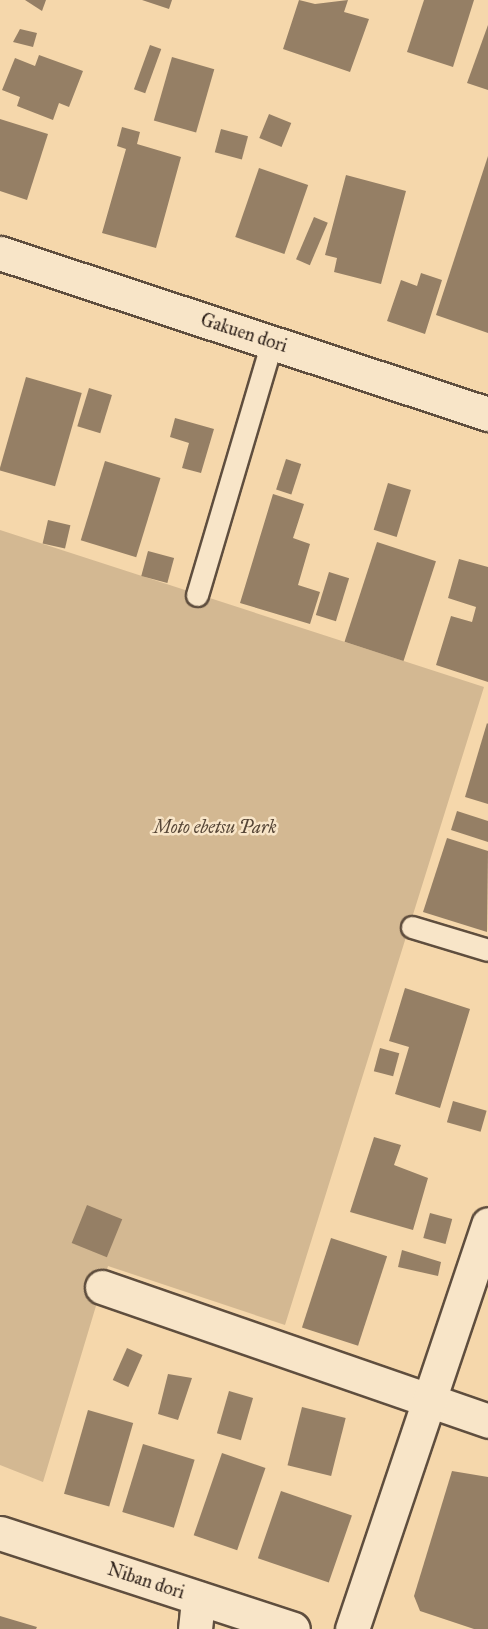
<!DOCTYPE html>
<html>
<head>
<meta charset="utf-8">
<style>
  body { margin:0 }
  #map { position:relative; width:488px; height:1629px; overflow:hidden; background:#f5d7ab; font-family:"IM FELL Great Primer",serif }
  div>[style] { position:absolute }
  .green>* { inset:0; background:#d3b892 }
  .building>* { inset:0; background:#957f65; transform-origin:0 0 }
  .roads { filter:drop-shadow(2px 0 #5f4e3e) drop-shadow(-2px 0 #5f4e3e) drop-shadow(0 2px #5f4e3e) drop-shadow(0 -2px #5f4e3e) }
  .service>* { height:21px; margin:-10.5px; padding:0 10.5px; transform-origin:10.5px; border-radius:10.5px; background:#f8e5c8 }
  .minor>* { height:33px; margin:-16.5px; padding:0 16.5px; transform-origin:16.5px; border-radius:16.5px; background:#f8e5c8 }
  .tertiary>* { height:33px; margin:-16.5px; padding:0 16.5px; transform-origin:16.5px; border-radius:16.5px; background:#f8e5c8 }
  span { translate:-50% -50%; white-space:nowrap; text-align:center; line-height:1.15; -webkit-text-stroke:5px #f8e5c8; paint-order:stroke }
  .street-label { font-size:18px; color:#2d2019 }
  .park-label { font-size:18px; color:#564637; font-style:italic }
</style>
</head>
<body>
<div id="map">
  <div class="green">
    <div style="clip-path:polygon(0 530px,484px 687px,285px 1325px,108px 1266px,43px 1482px,0 1465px)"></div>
  </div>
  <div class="building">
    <div style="clip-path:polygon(25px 0,46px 0,42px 11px)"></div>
    <div style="clip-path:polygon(142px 0,172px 0,169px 9px)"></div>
    <div style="clip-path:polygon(299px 0,315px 4px,348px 0,344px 12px,369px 19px,350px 72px,283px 49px)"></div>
    <div style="clip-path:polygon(424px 0,474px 0,453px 67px,407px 52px)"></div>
    <div style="clip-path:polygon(488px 25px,488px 90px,467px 83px)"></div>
    <div style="clip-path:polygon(20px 29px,37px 33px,33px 47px,13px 42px)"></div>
    <div style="left:150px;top:45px;width:12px;height:47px;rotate:20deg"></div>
    <div style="clip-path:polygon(39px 55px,83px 71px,69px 107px,59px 103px,53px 120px,17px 106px,20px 97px,2px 90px,15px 58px,35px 66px)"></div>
    <div style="left:172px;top:57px;width:44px;height:66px;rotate:16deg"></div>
    <div style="left:269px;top:114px;width:24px;height:26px;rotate:22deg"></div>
    <div style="clip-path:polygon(0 119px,48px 134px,27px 200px,0 191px)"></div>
    <div style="clip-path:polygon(122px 127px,140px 132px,137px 144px,181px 157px,156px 248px,102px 233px,126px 149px,117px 146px)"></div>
    <div style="left:221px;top:129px;width:28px;height:24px;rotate:15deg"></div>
    <div style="clip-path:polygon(488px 156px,488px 333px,436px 315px)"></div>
    <div style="left:259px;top:168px;width:52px;height:73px;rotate:19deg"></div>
    <div style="clip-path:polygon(346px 175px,406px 191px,381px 284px,334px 272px,337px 258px,325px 255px)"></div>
    <div style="left:314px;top:217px;width:15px;height:46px;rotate:23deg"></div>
    <div style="clip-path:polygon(421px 273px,442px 280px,425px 334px,387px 321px,401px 280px,417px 286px)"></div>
    <div style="left:26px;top:377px;width:58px;height:97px;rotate:16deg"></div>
    <div style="left:89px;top:388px;width:24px;height:40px;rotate:17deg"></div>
    <div style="clip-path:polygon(175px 418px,214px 429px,201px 473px,182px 468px,189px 443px,170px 437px)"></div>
    <div style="left:286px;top:459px;width:16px;height:32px;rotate:18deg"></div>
    <div style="left:105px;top:461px;width:58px;height:83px;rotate:17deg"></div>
    <div style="left:388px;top:483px;width:24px;height:49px;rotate:17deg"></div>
    <div style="clip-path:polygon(273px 494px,304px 504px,293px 538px,310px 544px,298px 585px,320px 592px,310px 624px,240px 603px)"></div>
    <div style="left:48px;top:520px;width:23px;height:24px;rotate:13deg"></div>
    <div style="left:377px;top:542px;width:62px;height:105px;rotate:18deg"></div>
    <div style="left:148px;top:551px;width:27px;height:26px;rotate:15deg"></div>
    <div style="clip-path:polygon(459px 559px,488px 567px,488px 682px,436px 665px,451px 616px,472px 622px,476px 607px,448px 598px)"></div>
    <div style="left:329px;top:572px;width:21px;height:45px;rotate:17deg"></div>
    <div style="clip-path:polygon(487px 723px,488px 724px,488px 804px,465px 797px)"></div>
    <div style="clip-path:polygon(457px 811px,488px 821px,488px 842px,451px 830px)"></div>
    <div style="clip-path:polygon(447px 838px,488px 851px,487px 932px,423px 912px)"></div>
    <div style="clip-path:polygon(405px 988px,470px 1009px,440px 1108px,395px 1094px,409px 1047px,389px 1041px)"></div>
    <div style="left:380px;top:1048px;width:20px;height:24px;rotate:15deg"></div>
    <div style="left:453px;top:1101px;width:35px;height:22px;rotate:16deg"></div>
    <div style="clip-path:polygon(374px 1137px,401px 1145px,394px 1165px,428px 1178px,413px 1230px,350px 1212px)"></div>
    <div style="left:87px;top:1205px;width:38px;height:41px;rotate:22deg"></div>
    <div style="left:430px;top:1213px;width:23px;height:26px;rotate:15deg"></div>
    <div style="left:331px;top:1238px;width:59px;height:94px;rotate:18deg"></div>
    <div style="clip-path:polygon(402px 1250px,441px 1262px,438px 1276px,398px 1267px)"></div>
    <div style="left:127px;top:1348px;width:17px;height:35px;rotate:24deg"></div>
    <div style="clip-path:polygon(168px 1374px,192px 1378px,178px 1420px,158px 1414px)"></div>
    <div style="left:229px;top:1391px;width:25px;height:44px;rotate:16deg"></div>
    <div style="left:302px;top:1407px;width:45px;height:60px;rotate:14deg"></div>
    <div style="left:88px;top:1410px;width:47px;height:87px;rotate:16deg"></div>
    <div style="left:143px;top:1444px;width:54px;height:71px;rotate:17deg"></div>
    <div style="left:222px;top:1453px;width:46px;height:87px;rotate:19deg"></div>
    <div style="clip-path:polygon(452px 1471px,488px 1477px,488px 1629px,474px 1629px,420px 1611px,414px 1596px)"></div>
    <div style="left:281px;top:1491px;width:75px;height:71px;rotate:19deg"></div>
    <div style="clip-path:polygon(0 1616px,37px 1627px,36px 1629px,0 1629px)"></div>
  </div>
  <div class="roads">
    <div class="service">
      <div style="left:197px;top:595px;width:264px;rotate:-73.5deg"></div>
      <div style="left:412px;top:927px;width:79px;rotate:16.8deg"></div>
    </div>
    <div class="minor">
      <div style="left:102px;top:1287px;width:409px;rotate:19.1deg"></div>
      <div style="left:195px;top:1629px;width:31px;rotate:-84deg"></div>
      <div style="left:352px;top:1629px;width:427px;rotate:-71.4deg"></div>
    </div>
    <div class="tertiary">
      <div style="left:0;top:253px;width:514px;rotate:18.26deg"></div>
      <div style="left:0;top:1533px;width:308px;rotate:18.1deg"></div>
    </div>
  </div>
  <div class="street-label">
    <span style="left:244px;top:333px;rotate:18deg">Gakuen dori</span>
    <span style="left:146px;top:1581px;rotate:18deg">Niban dori</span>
  </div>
  <div class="park-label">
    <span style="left:215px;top:827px">Moto ebetsu Park</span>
  </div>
</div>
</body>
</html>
